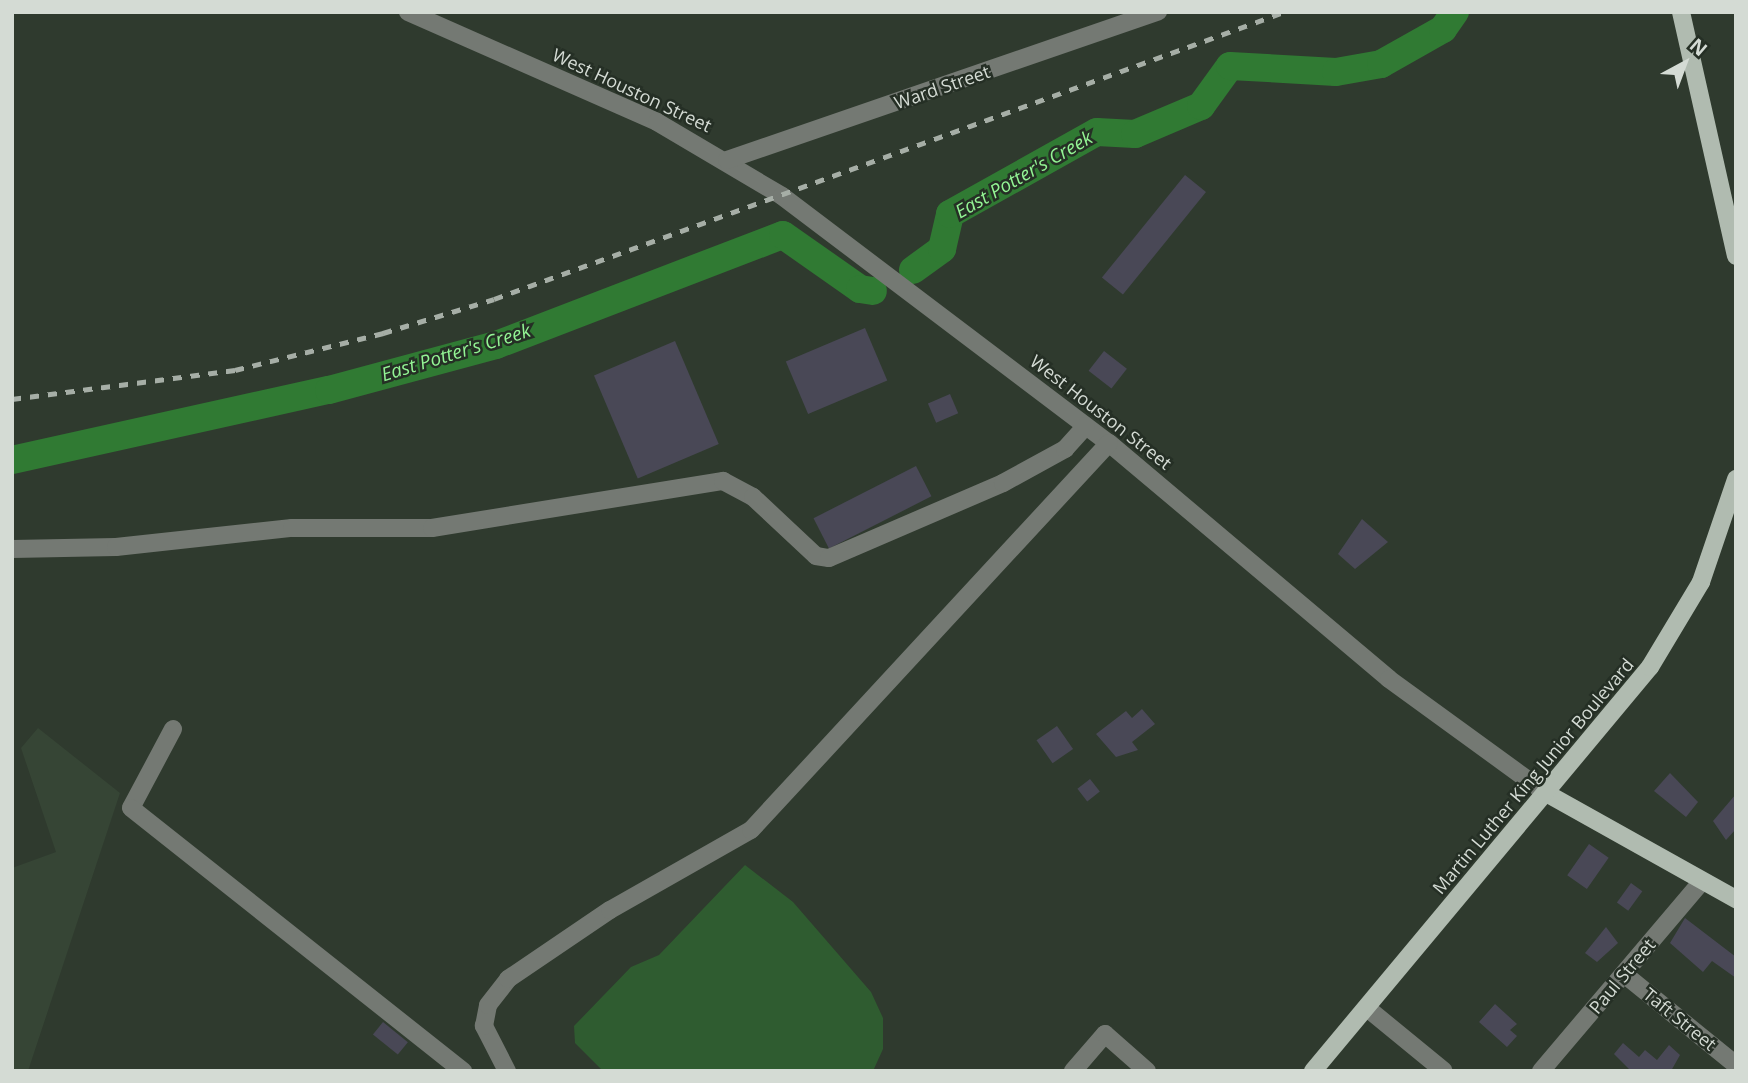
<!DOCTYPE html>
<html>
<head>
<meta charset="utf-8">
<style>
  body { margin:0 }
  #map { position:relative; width:1748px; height:1083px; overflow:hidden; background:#2f3a2e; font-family:"Open Sans",sans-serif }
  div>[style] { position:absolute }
  .built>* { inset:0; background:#364535 }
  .green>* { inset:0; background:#2f5c30 }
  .river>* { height:28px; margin:-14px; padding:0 14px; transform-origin:14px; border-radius:14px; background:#307a33 }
  .building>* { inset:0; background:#494856; transform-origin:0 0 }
  .minor>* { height:18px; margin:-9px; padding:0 9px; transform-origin:9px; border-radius:9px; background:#747973 }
  .major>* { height:18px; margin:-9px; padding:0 9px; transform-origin:9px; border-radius:9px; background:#b0bbb0 }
  .rail>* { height:4.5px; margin-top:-2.25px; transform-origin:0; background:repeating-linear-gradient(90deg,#a6aea6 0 9px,transparent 0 18px) }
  span { translate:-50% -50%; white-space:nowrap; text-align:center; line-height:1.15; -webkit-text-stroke:5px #252f25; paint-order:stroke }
  .street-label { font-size:18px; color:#d4dbd4 }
  .water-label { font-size:19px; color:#93f494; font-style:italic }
  .frame { position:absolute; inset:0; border:14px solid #d4dbd4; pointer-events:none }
  .north { position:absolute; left:1650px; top:28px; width:70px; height:70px; -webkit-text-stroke:5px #252f25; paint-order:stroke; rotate:41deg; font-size:19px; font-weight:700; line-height:28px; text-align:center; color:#d4dbd4 }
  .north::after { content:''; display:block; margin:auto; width:24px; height:32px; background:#d4dbd4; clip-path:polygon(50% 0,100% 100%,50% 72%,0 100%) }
</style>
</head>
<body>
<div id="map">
  <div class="built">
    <div style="clip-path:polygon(38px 728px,120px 793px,28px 1071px,12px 1071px,12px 868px,56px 852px,21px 748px)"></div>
  </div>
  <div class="green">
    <div style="clip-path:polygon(745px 865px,793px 902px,871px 992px,883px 1018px,883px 1049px,873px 1071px,603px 1071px,575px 1043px,574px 1026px,631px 967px,659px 955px)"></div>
  </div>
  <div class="river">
    <div style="left:913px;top:270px;width:36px;rotate:-36deg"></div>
    <div style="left:942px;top:249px;width:36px;rotate:-77deg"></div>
    <div style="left:950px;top:214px;width:168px;rotate:-29.2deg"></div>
    <div style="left:1097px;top:132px;width:38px;rotate:3deg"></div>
    <div style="left:1135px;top:134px;width:72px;rotate:-23deg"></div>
    <div style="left:1201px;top:106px;width:49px;rotate:-54.1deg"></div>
    <div style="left:1230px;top:66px;width:106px;rotate:3.2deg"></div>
    <div style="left:1336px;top:72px;width:46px;rotate:-10.1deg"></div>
    <div style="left:1381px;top:64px;width:71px;rotate:-29.4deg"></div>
    <div style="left:1443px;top:29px;width:21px;rotate:-55deg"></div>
    <div style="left:12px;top:460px;width:325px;rotate:-12.5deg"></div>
    <div style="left:329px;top:390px;width:173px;rotate:-15.1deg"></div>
    <div style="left:496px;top:345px;width:307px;rotate:-21deg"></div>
    <div style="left:783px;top:235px;width:94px;rotate:35deg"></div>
    <div style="left:860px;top:289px;width:13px;rotate:9deg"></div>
  </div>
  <div class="building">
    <div style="left:1185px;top:175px;width:27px;height:132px;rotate:39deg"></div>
    <div style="left:865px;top:328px;width:57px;height:86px;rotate:67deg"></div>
    <div style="left:675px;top:341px;width:112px;height:88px;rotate:67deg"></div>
    <div style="left:1104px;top:351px;width:29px;height:25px;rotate:38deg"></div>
    <div style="left:950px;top:394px;width:21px;height:24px;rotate:67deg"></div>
    <div style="left:916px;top:466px;width:34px;height:115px;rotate:63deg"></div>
    <div style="clip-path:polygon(1362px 519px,1388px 542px,1355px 569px,1338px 554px)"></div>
    <div style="clip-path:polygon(1142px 709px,1155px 724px,1132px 742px,1138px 750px,1116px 757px,1096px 734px,1126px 711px,1132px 718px)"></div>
    <div style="left:1057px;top:726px;width:28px;height:25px;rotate:55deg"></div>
    <div style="clip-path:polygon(1670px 773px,1698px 802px,1686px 817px,1654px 791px)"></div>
    <div style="left:1090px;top:779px;width:16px;height:16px;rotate:52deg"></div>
    <div style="clip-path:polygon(1736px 794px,1736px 829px,1726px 840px,1713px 821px)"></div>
    <div style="left:1589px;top:844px;width:24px;height:38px;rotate:35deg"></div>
    <div style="left:1631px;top:883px;width:14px;height:24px;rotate:36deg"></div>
    <div style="clip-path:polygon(1685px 918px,1736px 957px,1736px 978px,1712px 961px,1703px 972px,1670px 943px)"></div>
    <div style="clip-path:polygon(1606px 927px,1618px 943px,1597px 962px,1585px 953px)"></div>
    <div style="clip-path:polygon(1495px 1004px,1517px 1024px,1510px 1030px,1517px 1036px,1507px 1047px,1479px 1022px)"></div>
    <div style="left:383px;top:1022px;width:32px;height:16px;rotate:39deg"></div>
    <div style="clip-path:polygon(1623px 1043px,1639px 1057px,1645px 1050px,1657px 1060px,1669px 1045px,1680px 1055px,1671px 1071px,1631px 1071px,1614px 1054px)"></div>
  </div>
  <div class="minor">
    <div style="left:408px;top:12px;width:272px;rotate:23.8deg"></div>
    <div style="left:657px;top:122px;width:145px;rotate:30.6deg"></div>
    <div style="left:782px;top:196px;width:410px;rotate:37.1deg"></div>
    <div style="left:1109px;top:443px;width:366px;rotate:40.1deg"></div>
    <div style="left:1389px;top:679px;width:194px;rotate:36deg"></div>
    <div style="left:727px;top:160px;width:456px;rotate:-19deg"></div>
    <div style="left:12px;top:549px;width:104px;rotate:-1.1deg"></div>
    <div style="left:116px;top:547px;width:177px;rotate:-6.2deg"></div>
    <div style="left:292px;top:528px;width:140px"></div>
    <div style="left:432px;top:528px;width:295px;rotate:-9.2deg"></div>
    <div style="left:723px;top:481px;width:34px;rotate:28deg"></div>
    <div style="left:753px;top:497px;width:86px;rotate:43.1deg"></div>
    <div style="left:816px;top:556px;width:13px;rotate:9deg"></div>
    <div style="left:829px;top:558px;width:189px;rotate:-23.3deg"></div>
    <div style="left:1003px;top:483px;width:71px;rotate:-28.7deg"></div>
    <div style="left:1065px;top:449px;width:31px;rotate:-48deg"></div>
    <div style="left:173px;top:729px;width:89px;rotate:118deg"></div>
    <div style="left:131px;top:808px;width:424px;rotate:38.4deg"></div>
    <div style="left:1624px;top:974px;width:144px;rotate:39.1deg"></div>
    <div style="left:1367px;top:1008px;width:99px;rotate:39.3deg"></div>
    <div style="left:507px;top:1071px;width:51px;rotate:-117.1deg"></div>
    <div style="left:484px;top:1026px;width:21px;rotate:-79deg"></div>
    <div style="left:488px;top:1005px;width:33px;rotate:-52deg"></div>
    <div style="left:508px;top:979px;width:123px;rotate:-34.1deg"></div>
    <div style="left:610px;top:910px;width:162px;rotate:-29.6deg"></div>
    <div style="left:751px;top:830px;width:527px;rotate:-47.23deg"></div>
    <div style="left:1073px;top:1071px;width:49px;rotate:-49.1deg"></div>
    <div style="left:1105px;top:1034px;width:56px;rotate:41.4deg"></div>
    <div style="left:1541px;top:1071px;width:249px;rotate:-49.7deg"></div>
  </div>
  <div class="major">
    <div style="left:1681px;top:12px;width:250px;rotate:77.3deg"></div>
    <div style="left:1546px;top:793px;width:218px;rotate:29.2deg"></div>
    <div style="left:1313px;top:1071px;width:526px;rotate:-50.17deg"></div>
    <div style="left:1650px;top:667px;width:99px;rotate:-59deg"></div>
    <div style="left:1701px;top:582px;width:109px;rotate:-71.2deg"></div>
  </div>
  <div class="rail">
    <div style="left:12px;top:399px;width:225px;rotate:-7.4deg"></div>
    <div style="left:235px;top:370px;width:153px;rotate:-14deg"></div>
    <div style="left:383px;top:333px;width:116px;rotate:-17deg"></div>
    <div style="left:494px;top:299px;width:841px;rotate:-19.97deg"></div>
  </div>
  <div class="street-label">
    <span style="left:942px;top:87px;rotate:-19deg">Ward Street</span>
    <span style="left:632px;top:90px;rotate:25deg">West Houston Street</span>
    <span style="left:1101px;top:412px;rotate:38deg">West Houston Street</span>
    <span style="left:1533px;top:776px;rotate:-50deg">Martin Luther King Junior Boulevard</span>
    <span style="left:1622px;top:976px;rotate:-50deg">Paul Street</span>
    <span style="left:1680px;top:1019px;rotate:39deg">Taft Street</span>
  </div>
  <div class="water-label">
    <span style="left:1024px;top:175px;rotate:-30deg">East Potter's Creek</span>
    <span style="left:456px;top:353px;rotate:-17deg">East Potter's Creek</span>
  </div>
  <div class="frame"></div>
  <div class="north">N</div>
</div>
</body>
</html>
